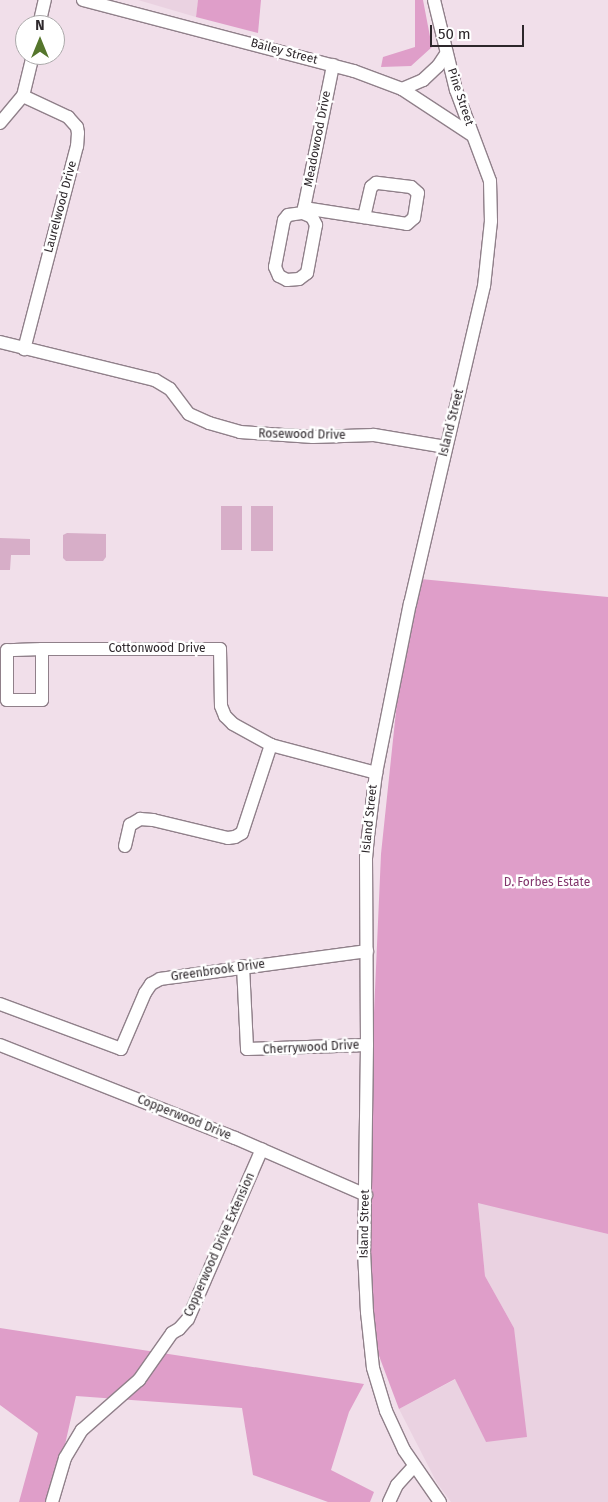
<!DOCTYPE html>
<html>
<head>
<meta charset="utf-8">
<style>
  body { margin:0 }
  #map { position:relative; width:608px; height:1502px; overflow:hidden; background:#f1dfea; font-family:"Fira Sans",sans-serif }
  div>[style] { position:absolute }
  .built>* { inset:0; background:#ead2e1 }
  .green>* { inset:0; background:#d7aec8; transform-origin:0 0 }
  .forest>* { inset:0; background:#df9ec9 }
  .roads { filter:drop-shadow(1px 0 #90808a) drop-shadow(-1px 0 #90808a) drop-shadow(0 1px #90808a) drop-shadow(0 -1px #90808a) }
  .minor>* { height:12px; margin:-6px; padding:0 6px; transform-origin:6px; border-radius:6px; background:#fff }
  span { translate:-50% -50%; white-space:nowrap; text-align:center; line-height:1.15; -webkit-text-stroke:5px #fff; paint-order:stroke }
  .street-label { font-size:12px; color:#2d272b }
  .park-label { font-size:12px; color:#82366c }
  .north { position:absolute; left:15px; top:15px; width:50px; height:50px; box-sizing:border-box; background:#fff; border:1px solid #aba9aa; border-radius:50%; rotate:0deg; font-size:14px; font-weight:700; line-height:20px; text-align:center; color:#2d272b }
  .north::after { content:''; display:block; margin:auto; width:18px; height:22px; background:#55762c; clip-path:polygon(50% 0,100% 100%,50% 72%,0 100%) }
  .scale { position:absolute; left:430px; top:25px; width:94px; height:22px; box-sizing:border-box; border:2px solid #2d272b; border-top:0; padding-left:6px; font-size:15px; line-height:18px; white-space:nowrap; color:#2d272b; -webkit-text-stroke:4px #fff; paint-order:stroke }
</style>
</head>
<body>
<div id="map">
  <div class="built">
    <div style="clip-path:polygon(138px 0,198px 0,196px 17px)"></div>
    <div style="clip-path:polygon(478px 1202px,608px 1234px,608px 1502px,451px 1502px,437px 1483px,399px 1409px,456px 1379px,486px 1442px,514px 1328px,485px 1276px)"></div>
  </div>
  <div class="green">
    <div style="left:221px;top:506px;width:21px;height:44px"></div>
    <div style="left:251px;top:506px;width:22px;height:45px"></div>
    <div style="clip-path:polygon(67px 533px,106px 534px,106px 557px,103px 561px,66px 561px,63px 558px,63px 535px)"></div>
    <div style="clip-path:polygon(0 538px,30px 539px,30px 555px,11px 555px,10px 570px,0 570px)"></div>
  </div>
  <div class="forest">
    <div style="clip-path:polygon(198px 0,261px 0,258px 33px,196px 17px)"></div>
    <div style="clip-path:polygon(415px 0,423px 0,432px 47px,411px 66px,381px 67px,383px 57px,415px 47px)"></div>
    <div style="clip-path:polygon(410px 578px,608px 597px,608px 1234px,478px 1203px,485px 1276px,514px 1328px,527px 1437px,486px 1442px,455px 1379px,399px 1409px,361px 1308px,381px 854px)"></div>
    <div style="clip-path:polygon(0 1328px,364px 1384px,349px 1412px,331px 1470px,374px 1492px,370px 1502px,328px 1502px,253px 1475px,242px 1408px,76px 1396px,52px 1502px,19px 1502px,38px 1433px,0 1405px)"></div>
  </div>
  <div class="roads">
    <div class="minor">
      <div style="left:83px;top:0;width:280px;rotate:14.7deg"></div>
      <div style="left:354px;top:71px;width:51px;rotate:20.6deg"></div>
      <div style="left:402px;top:89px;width:84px;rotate:33.3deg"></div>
      <div style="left:434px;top:0;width:93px;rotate:76.3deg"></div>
      <div style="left:456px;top:90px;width:97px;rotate:69.5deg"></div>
      <div style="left:490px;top:181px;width:40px;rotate:88.6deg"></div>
      <div style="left:491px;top:221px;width:65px;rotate:96.1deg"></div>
      <div style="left:484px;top:286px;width:326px;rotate:103.1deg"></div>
      <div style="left:410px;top:603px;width:173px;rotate:101.3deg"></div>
      <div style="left:376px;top:773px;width:64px;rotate:97.2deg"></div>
      <div style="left:368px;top:836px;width:21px;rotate:95deg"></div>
      <div style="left:366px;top:857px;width:188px;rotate:89.7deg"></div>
      <div style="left:367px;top:1045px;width:206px;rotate:90.8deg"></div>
      <div style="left:364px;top:1251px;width:61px;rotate:87.2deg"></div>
      <div style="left:367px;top:1312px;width:56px;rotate:83.9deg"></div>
      <div style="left:373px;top:1368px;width:45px;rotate:73.2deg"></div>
      <div style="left:386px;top:1411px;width:43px;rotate:65.2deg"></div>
      <div style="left:404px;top:1450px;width:63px;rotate:55.3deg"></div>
      <div style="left:39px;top:25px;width:26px;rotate:-77deg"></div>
      <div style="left:402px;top:89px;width:23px;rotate:-23deg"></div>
      <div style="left:423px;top:80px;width:21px;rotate:-43deg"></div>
      <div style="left:438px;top:66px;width:14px;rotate:-56deg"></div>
      <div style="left:23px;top:96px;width:50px;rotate:25deg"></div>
      <div style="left:68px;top:117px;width:13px;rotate:48deg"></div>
      <div style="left:77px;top:127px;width:6px;rotate:81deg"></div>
      <div style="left:78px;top:133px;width:13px;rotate:94deg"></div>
      <div style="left:77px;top:146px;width:210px;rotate:104.6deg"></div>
      <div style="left:0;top:123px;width:35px;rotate:-50deg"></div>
      <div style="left:23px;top:96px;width:42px;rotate:-76.3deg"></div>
      <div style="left:304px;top:208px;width:104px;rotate:8.8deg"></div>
      <div style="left:407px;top:224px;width:9px;rotate:-41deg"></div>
      <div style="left:414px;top:218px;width:25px;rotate:-81deg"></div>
      <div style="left:418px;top:193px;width:9px;rotate:-139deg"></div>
      <div style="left:411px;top:187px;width:35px;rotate:-173deg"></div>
      <div style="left:376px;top:183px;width:6px;rotate:141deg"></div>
      <div style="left:371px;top:187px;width:31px;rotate:103deg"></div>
      <div style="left:303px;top:213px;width:10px;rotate:24deg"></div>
      <div style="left:312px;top:217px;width:9px;rotate:63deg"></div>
      <div style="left:316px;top:225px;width:49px;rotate:100.6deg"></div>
      <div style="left:307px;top:273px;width:10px;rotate:143deg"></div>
      <div style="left:299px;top:279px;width:12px;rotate:175deg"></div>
      <div style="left:287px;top:280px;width:9px;rotate:-153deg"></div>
      <div style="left:279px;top:276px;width:10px;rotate:-114deg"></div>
      <div style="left:275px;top:267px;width:48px;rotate:-79.2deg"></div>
      <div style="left:284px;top:220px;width:6px;rotate:-51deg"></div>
      <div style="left:288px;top:215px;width:15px;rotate:-8deg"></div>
      <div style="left:303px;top:213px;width:151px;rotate:-78.5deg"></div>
      <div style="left:0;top:342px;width:160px;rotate:13.8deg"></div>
      <div style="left:155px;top:380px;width:17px;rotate:31deg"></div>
      <div style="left:170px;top:389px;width:31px;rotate:53deg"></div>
      <div style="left:189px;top:414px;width:22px;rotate:24deg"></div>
      <div style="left:209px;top:423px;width:32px;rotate:16deg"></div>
      <div style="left:240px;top:432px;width:73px;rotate:3.9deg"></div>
      <div style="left:313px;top:437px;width:61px;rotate:-1.9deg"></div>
      <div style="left:374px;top:435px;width:73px;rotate:9.5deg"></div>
      <div style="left:42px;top:649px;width:35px;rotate:178deg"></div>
      <div style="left:7px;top:650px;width:50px;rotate:90deg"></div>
      <div style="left:7px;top:700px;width:35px"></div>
      <div style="left:42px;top:700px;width:51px;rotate:-90deg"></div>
      <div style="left:42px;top:649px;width:178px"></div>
      <div style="left:220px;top:649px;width:57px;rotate:89deg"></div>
      <div style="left:221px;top:706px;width:11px;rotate:68deg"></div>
      <div style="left:225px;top:716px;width:11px;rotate:45deg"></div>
      <div style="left:233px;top:724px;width:43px;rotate:28.9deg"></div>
      <div style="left:271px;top:745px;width:109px;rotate:14.9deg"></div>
      <div style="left:125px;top:846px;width:22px;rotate:-77deg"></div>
      <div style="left:130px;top:825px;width:12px;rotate:-31deg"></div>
      <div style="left:140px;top:819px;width:13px;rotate:4deg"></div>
      <div style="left:153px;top:820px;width:77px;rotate:13.5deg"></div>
      <div style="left:228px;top:838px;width:7px;rotate:-8deg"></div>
      <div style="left:235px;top:837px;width:8px;rotate:-30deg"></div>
      <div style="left:242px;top:833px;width:93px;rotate:-71.8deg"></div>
      <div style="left:243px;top:966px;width:83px;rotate:87.2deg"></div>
      <div style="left:247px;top:1049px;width:120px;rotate:-1.9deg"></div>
      <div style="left:0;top:1004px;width:129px;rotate:20.4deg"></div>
      <div style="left:121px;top:1049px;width:61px;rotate:-66.8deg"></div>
      <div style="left:145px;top:993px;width:11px;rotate:-56deg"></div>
      <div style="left:151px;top:984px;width:10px;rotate:-29deg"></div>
      <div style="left:160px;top:979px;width:209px;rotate:-7.7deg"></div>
      <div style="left:0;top:1045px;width:253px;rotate:21.6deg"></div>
      <div style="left:235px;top:1138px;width:143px;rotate:23.5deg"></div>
      <div style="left:52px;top:1502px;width:46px;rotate:-73.5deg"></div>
      <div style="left:65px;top:1458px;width:33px;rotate:-59deg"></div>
      <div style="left:82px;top:1430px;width:76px;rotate:-41.3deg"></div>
      <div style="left:139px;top:1380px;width:57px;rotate:-54.9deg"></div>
      <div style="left:172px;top:1333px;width:8px;rotate:-30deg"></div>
      <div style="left:179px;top:1329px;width:13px;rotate:-48deg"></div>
      <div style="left:188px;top:1319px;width:185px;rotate:-66.5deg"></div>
      <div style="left:389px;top:1502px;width:19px;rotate:-65deg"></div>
      <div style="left:397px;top:1485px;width:25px;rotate:-48deg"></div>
    </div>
  </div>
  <div class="street-label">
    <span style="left:284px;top:52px;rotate:15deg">Bailey Street</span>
    <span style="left:460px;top:97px;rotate:72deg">Pine Street</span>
    <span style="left:318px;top:139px;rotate:-79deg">Meadowood Drive</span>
    <span style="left:61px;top:207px;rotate:-75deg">Laurelwood Drive</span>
    <span style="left:452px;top:423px;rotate:-76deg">Island Street</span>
    <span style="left:302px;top:435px;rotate:1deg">Rosewood Drive</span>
    <span style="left:157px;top:649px">Cottonwood Drive</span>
    <span style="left:370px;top:819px;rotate:-84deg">Island Street</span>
    <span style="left:218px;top:971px;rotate:-8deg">Greenbrook Drive</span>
    <span style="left:311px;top:1048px;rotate:-3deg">Cherrywood Drive</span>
    <span style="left:184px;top:1118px;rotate:22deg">Copperwood Drive</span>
    <span style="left:365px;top:1224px;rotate:-89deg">Island Street</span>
    <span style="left:220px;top:1245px;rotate:-66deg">Copperwood Drive Extension</span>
  </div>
  <div class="park-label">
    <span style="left:547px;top:883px">D. Forbes Estate</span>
  </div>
  <div class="north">N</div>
  <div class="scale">50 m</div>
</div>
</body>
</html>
